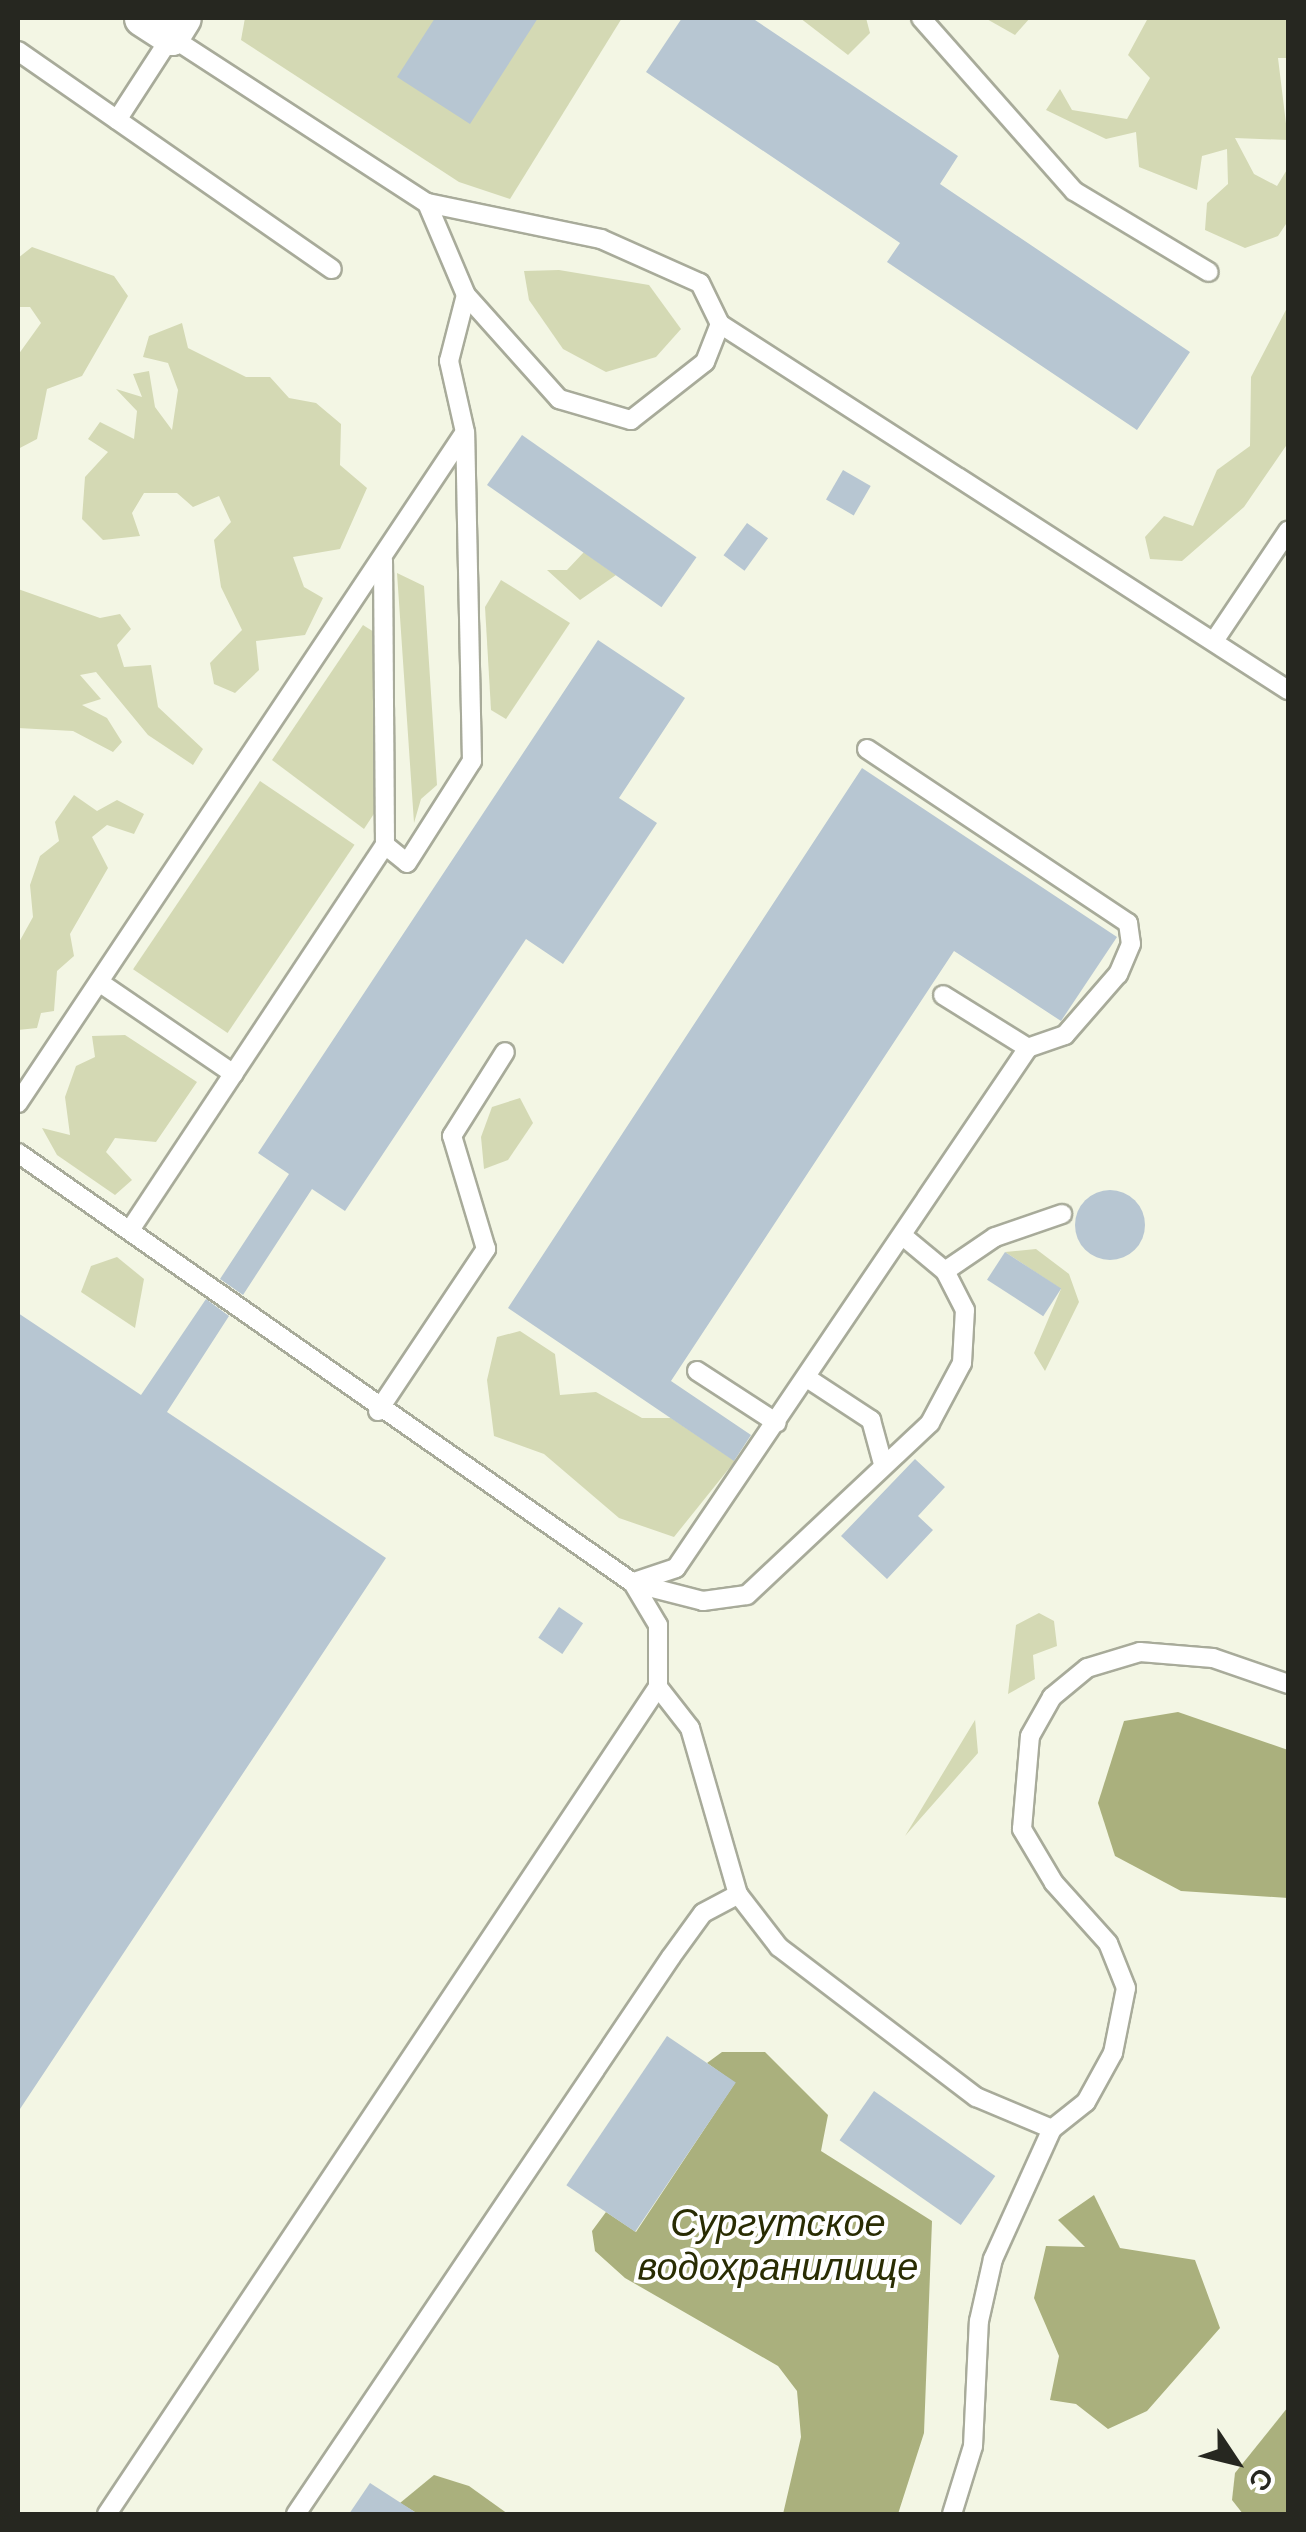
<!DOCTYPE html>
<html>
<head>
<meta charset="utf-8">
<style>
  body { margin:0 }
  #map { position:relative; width:1306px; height:2532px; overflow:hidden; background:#f3f6e4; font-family:"Work Sans",sans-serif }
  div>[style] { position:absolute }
  .green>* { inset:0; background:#d4d9b4; transform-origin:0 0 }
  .water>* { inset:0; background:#aab07d }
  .building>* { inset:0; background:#b7c6d2; transform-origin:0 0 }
  .round { border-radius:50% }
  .roads { filter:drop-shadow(2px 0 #a8ab9a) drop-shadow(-2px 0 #a8ab9a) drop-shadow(0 2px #a8ab9a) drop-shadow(0 -2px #a8ab9a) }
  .service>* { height:18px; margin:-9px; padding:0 9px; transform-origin:9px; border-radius:9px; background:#fff }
  .minor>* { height:35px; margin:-17.5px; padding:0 17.5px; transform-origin:17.5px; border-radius:17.5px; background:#fff }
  span { translate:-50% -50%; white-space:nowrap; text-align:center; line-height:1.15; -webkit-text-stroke:8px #fff; paint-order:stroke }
  .water-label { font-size:38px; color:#292c03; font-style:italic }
  .frame { position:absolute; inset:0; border:20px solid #262720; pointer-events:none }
  .north { position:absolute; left:1186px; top:2412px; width:100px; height:100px; -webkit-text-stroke:8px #fff; paint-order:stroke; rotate:125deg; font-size:28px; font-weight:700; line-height:40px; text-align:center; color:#262720 }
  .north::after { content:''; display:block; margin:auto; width:35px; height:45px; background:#262720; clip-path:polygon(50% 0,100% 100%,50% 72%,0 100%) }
</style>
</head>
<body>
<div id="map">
  <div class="green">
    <div style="clip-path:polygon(245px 18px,622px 18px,510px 199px,459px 182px,241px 40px)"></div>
    <div style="clip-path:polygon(800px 18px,866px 18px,870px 33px,848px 55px)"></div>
    <div style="clip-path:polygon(985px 18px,1030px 18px,1015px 35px)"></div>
    <div style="clip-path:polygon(1148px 18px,1288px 18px,1288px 58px,1278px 58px,1288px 140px,1235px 138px,1254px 174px,1277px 186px,1288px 168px,1288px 221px,1278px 236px,1245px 248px,1205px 230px,1207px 203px,1228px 184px,1227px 149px,1202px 156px,1197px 190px,1139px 167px,1136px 132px,1106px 139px,1046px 110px,1060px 89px,1072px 110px,1127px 119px,1150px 78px,1128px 55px)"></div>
    <div style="clip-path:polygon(32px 247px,114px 276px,128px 296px,82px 376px,47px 389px,37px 439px,18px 449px,18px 355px,41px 323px,30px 307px,18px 307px,18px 258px)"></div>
    <div style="clip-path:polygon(559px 270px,649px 285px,681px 329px,656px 357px,606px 372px,563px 349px,529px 300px,524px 271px)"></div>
    <div style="clip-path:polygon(1288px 306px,1288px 443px,1244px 507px,1182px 561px,1150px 559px,1145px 537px,1164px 516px,1193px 526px,1217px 470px,1250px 446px,1251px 377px)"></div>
    <div style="clip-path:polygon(182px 323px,188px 348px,246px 377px,270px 377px,289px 398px,316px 403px,341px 424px,340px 465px,367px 488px,340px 549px,293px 557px,304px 587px,323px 598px,305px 635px,256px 641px,259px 670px,235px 693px,214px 684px,210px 663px,242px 630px,221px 587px,214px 540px,231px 522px,219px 496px,193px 507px,177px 493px,144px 493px,132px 513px,140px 536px,103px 540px,82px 519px,85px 477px,108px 452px,88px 439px,100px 422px,134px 439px,137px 411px,116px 389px,142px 397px,133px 374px,149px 371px,155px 407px,172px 430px,178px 390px,168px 363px,143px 357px,149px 336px)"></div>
    <div style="clip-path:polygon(584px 552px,616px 575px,580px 600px,547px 570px,567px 570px)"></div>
    <div style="clip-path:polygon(397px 573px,424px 586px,437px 785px,421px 799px,414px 823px)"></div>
    <div style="clip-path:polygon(501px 580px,570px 623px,506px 719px,491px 710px,485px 607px)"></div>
    <div style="clip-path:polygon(18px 589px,100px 618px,120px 614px,131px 629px,117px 645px,124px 667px,151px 665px,158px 707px,203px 749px,193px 765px,148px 735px,96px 672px,80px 675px,101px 699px,82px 705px,107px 718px,122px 742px,113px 752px,73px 731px,18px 728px)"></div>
    <div style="clip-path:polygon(363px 625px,374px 632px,383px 800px,364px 829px,272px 760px)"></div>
    <div style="left:260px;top:781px;width:114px;height:227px;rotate:34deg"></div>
    <div style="clip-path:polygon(74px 795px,97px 811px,117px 800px,144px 814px,134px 834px,107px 825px,92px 837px,108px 868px,70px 934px,74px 956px,57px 971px,54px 1011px,41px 1013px,37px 1028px,18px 1030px,18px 944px,33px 917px,30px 885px,40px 856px,59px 841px,55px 822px)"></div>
    <div style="clip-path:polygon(125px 1035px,197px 1082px,156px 1142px,115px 1138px,106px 1152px,132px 1180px,115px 1195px,57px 1155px,42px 1128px,70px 1135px,65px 1097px,76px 1066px,95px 1057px,92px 1036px)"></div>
    <div style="clip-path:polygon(520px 1098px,533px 1123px,508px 1160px,484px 1169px,481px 1137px,492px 1107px)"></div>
    <div style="clip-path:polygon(1036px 1249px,1069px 1274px,1079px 1302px,1045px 1371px,1034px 1353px,1061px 1289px,1005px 1252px)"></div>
    <div style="clip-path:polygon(117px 1257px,144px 1279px,135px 1328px,81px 1292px,91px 1266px)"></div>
    <div style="clip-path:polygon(520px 1331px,555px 1354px,560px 1395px,596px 1392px,642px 1418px,671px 1418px,735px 1461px,674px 1537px,619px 1518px,544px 1454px,494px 1436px,487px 1380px,497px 1337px)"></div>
    <div style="clip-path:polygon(1039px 1613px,1054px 1621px,1057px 1646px,1033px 1655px,1035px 1679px,1008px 1694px,1016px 1625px)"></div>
    <div style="clip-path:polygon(975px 1719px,978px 1753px,905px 1836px,975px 1720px)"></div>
  </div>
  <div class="water">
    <div style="clip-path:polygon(1178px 1712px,1288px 1750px,1288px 1898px,1181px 1891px,1115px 1856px,1098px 1803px,1124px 1721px)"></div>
    <div style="clip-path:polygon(722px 2052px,765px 2052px,828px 2115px,821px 2151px,932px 2221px,924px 2433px,898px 2514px,783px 2514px,801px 2437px,797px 2391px,778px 2366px,625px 2278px,595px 2251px,592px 2231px,606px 2212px,636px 2232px,735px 2083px,707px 2063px)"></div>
    <div style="clip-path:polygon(1094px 2195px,1120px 2248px,1195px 2260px,1220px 2328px,1147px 2411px,1108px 2429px,1076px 2404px,1050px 2400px,1059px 2356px,1034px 2298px,1046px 2246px,1085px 2247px,1058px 2220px)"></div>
    <div style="clip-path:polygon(1288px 2407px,1288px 2514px,1243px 2514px,1232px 2500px,1235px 2473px)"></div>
    <div style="clip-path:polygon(434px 2475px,469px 2486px,508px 2514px,418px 2514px,400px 2503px)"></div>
  </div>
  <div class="building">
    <div style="clip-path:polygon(435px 18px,538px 18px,470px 124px,397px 77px)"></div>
    <div style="clip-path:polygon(682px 18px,752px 18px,958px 156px,940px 184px,1190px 352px,1137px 430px,887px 262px,900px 243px,646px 72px)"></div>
    <div style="left:522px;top:435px;width:213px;height:61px;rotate:35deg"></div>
    <div style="left:843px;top:470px;width:32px;height:34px;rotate:30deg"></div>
    <div style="left:747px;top:523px;width:26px;height:40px;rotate:36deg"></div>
    <div style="clip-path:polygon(598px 640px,685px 698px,619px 798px,657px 823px,563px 964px,526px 939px,345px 1211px,312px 1189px,243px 1295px,220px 1279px,289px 1174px,258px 1153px)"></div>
    <div style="clip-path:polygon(862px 768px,1117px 937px,1061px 1021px,954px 951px,671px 1381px,751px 1435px,734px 1461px,508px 1308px)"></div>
    <div class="round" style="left:1075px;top:1190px;width:70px;height:70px"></div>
    <div style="left:1005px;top:1252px;width:67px;height:33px;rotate:33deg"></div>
    <div style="clip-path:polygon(206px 1299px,229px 1316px,167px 1412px,386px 1558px,18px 2112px,18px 1313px,141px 1395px)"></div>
    <div style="clip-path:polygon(915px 1459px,945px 1487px,918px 1516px,933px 1530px,887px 1579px,841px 1536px)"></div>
    <div style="left:559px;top:1607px;width:29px;height:37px;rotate:34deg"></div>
    <div style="left:667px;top:2036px;width:83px;height:180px;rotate:34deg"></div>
    <div style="left:874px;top:2091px;width:148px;height:60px;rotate:35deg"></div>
    <div style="clip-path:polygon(370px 2483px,418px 2514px,349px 2514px)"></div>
  </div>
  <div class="roads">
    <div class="service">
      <div style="left:921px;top:18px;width:231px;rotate:48.5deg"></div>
      <div style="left:1074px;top:191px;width:157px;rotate:31deg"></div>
      <div style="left:18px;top:51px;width:382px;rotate:34.8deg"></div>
      <div style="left:117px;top:120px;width:99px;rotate:-57deg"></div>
      <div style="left:171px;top:37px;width:305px;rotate:33deg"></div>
      <div style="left:427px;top:203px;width:178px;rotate:11.7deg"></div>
      <div style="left:601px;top:239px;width:108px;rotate:24deg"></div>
      <div style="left:700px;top:283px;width:46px;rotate:64deg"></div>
      <div style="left:720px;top:324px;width:676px;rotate:32.8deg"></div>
      <div style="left:466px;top:295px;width:140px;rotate:48.2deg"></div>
      <div style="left:559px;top:399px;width:75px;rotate:16.3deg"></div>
      <div style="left:631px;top:420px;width:94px;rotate:-38.1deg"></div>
      <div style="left:705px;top:362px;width:41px;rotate:-68.5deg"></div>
      <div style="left:1214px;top:641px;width:133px;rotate:-56.1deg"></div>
      <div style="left:867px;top:749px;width:314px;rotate:33.7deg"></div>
      <div style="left:1128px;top:923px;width:21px;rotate:82deg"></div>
      <div style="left:1131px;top:944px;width:33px;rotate:113deg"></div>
      <div style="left:1118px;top:974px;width:81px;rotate:131deg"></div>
      <div style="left:1065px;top:1035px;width:39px;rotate:161deg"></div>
      <div style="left:385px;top:845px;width:28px;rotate:39deg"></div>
      <div style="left:407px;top:863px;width:121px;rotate:-57.5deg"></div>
      <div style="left:472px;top:761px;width:328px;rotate:-91.2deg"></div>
      <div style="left:99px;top:982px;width:163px;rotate:34.3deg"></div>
      <div style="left:18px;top:1103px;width:806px;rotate:-56.33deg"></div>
      <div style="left:465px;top:432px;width:73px;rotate:-102.7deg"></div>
      <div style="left:449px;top:361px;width:68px;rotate:-75.6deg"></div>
      <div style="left:466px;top:295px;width:100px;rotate:-113deg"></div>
      <div style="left:18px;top:1153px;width:750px;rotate:34.96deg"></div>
      <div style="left:633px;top:1583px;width:72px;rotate:14.4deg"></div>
      <div style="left:703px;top:1601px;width:44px;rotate:-7.8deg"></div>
      <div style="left:747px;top:1595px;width:251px;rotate:-43.2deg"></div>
      <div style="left:930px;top:1423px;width:68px;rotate:-61.9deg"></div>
      <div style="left:962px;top:1363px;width:53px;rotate:-86.8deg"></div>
      <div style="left:965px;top:1310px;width:44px;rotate:-117.1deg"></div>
      <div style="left:945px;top:1271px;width:55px;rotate:-140.2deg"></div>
      <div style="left:130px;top:1230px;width:462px;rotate:-56.5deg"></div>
      <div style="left:385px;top:845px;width:285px;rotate:-90.4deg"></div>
      <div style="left:945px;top:1271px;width:60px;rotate:-34.2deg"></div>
      <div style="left:995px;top:1237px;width:71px;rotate:-18.9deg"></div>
      <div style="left:697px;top:1371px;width:95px;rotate:33deg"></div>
      <div style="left:807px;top:1378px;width:77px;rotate:33.3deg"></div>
      <div style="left:871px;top:1420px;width:46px;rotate:74.7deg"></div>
      <div style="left:378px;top:1411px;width:195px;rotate:-56.3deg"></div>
      <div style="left:486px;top:1249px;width:118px;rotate:-106.7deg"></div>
      <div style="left:452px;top:1136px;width:99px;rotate:-57.8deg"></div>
      <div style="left:634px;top:1582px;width:44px;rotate:-18.4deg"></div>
      <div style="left:676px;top:1568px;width:628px;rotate:-55.91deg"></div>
      <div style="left:1028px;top:1048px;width:100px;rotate:-148.1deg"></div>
      <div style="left:658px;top:1687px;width:52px;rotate:52deg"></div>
      <div style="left:690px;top:1728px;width:173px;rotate:73.9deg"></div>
      <div style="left:738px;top:1894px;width:67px;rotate:52.3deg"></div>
      <div style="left:779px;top:1947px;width:248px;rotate:37.3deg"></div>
      <div style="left:976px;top:2097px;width:82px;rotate:22.8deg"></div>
      <div style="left:1052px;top:2129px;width:43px;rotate:-38.5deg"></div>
      <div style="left:1086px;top:2102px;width:56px;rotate:-61.1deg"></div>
      <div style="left:1113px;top:2053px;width:66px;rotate:-78.7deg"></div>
      <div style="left:1126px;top:1988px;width:48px;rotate:-111.8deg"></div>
      <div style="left:1108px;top:1943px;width:81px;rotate:-132deg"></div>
      <div style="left:1054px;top:1883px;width:63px;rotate:-120.7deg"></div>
      <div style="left:1022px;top:1829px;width:93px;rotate:-85.1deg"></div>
      <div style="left:1030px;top:1736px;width:45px;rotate:-60.6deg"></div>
      <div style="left:1052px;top:1697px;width:45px;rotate:-39.6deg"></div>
      <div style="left:1087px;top:1668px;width:55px;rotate:-16.8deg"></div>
      <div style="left:1140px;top:1652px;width:73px;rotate:4.7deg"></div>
      <div style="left:1213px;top:1658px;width:79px;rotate:19.1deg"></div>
      <div style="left:107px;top:2514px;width:994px;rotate:-56.33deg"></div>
      <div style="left:658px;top:1687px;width:62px;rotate:-90deg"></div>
      <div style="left:658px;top:1625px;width:49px;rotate:-120.8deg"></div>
      <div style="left:296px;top:2514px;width:671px;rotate:-56.05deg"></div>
      <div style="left:671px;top:1957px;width:54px;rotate:-54deg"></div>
      <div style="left:703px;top:1913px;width:40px;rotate:-28deg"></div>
      <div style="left:952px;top:2514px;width:71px;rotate:-72.8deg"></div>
      <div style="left:973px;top:2446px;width:125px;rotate:-87.3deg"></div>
      <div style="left:979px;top:2321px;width:64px;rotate:-77.3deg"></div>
      <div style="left:993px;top:2259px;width:143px;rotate:-65.6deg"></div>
    </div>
    <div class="minor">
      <div style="left:142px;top:18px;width:35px;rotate:33deg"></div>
      <div style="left:171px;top:37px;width:22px;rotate:-58deg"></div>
    </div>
  </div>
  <div class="water-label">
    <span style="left:778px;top:2246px">Сургутское<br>водохранилище</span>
  </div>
  <div class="frame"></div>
  <div class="north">С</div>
</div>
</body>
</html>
